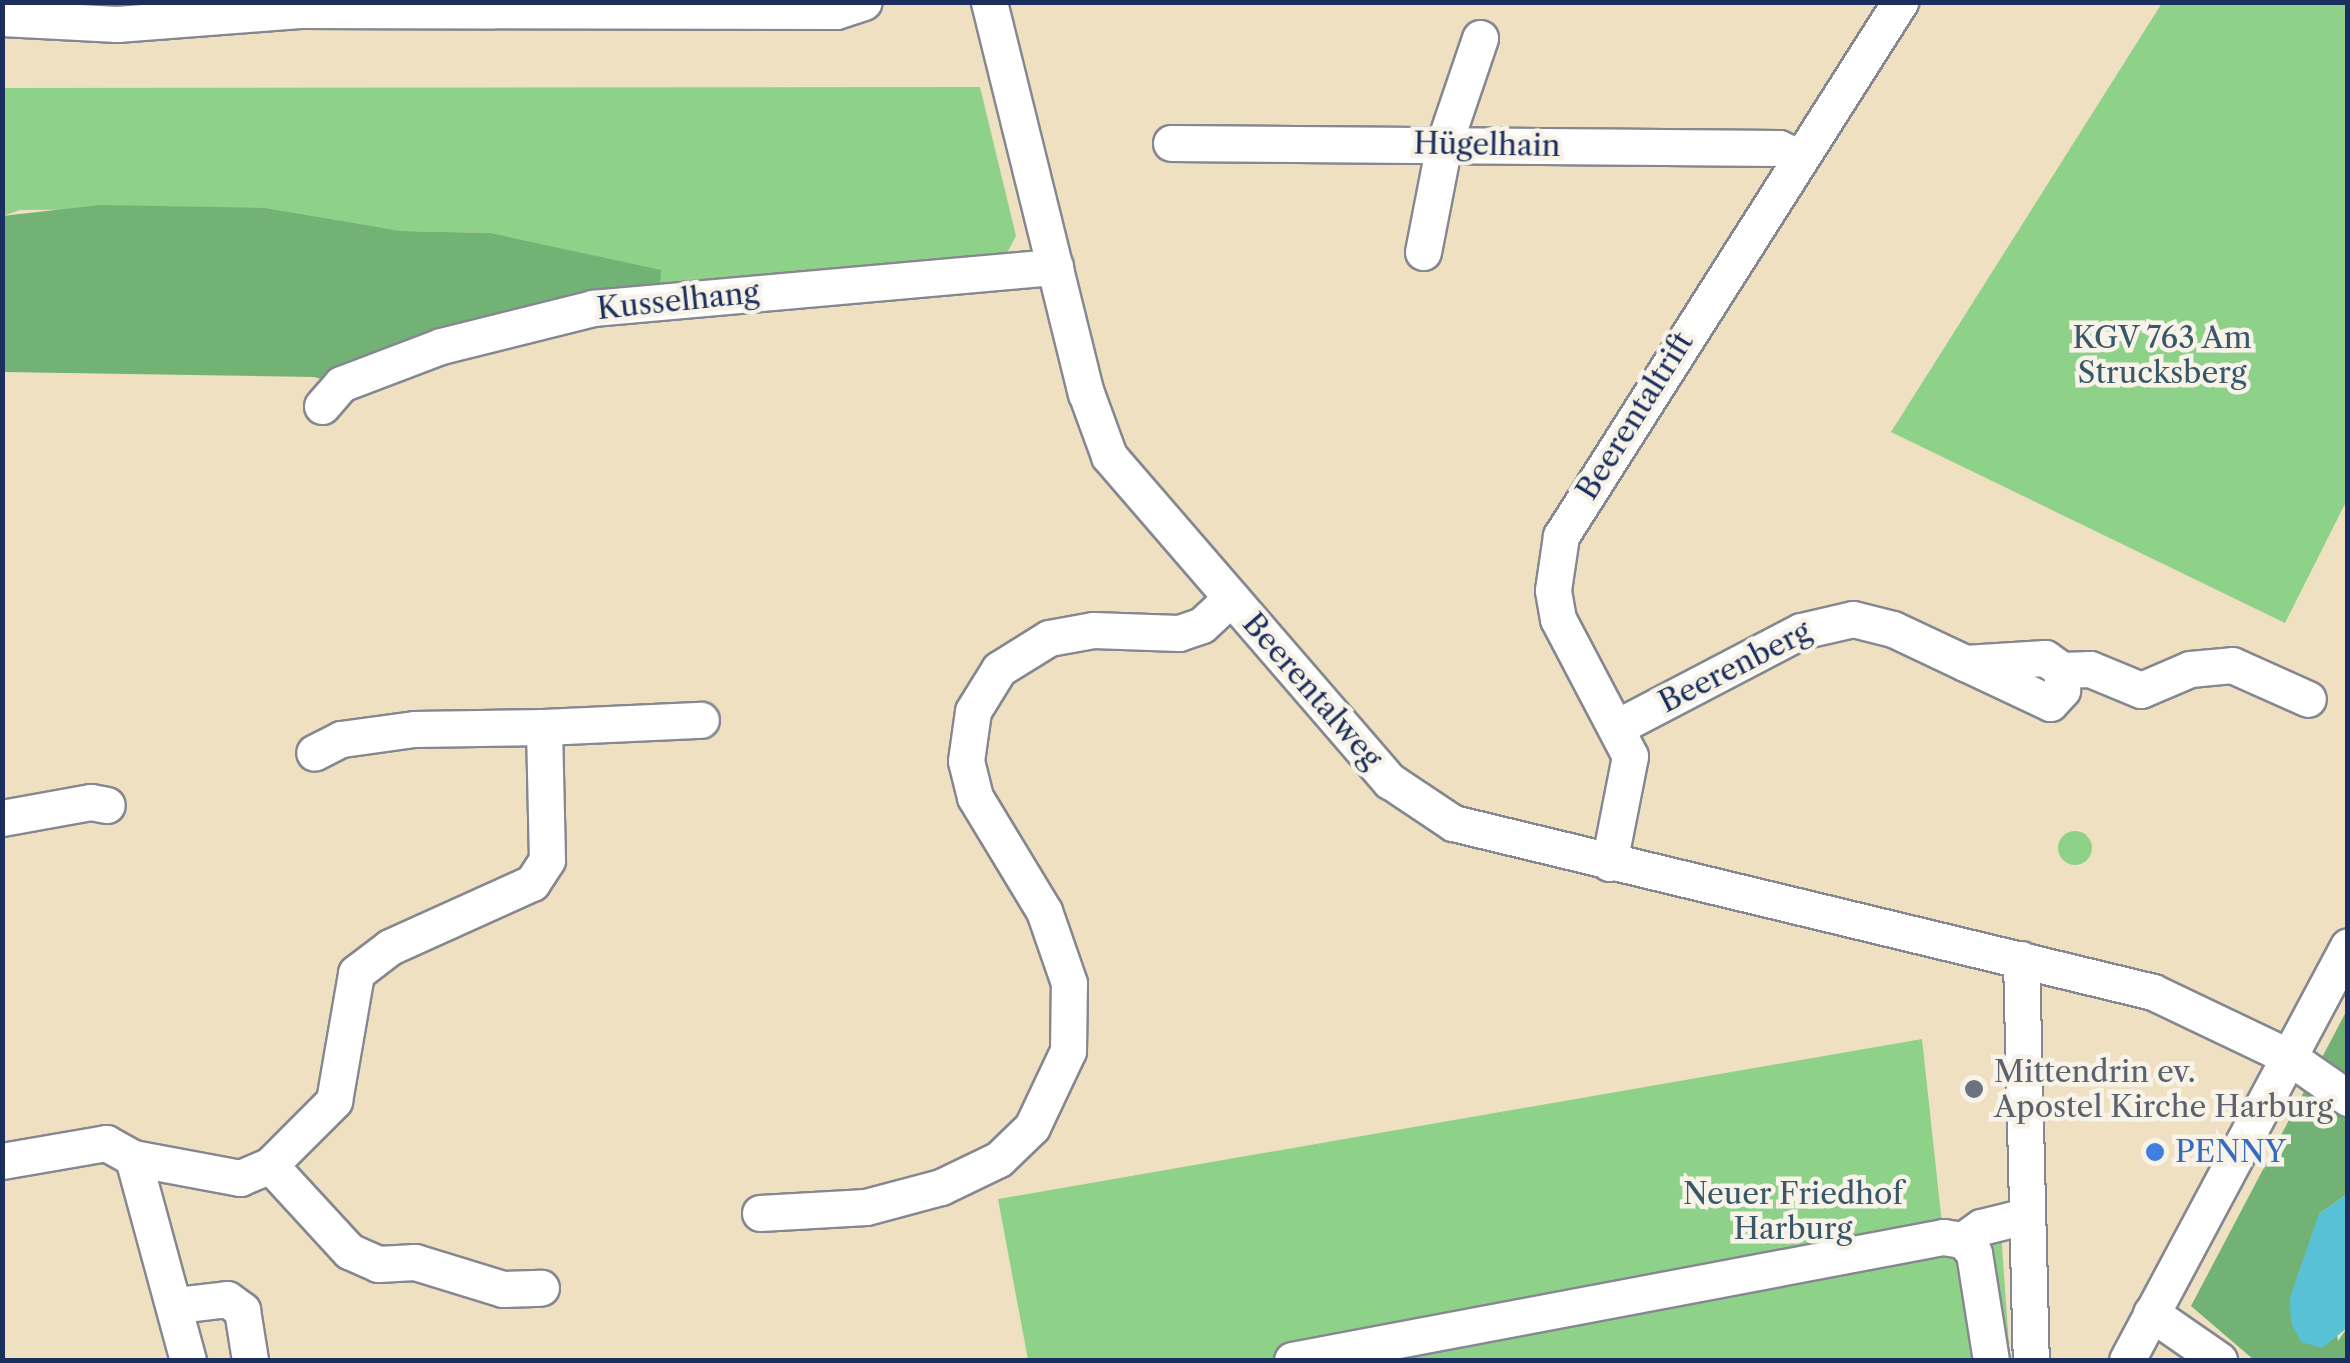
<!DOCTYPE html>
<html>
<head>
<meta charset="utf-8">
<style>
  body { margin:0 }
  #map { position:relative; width:2350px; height:1363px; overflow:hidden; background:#efe0c1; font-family:"Libre Caslon Text",serif }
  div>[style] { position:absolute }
  .green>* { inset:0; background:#8ed189 }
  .round { border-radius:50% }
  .forest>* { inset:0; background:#72b375 }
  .water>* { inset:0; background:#59c1d6 }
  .roads { filter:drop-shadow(2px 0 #858890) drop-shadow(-2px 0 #858890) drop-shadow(0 2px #858890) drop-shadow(0 -2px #858890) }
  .minor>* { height:35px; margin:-17.5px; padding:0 17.5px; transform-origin:17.5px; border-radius:17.5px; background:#fff }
  .dots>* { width:28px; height:28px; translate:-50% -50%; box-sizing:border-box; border:5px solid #f7f3e8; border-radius:50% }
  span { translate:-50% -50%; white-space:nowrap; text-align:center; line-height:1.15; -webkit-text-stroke:9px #f7f3e8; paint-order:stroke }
  .street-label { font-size:30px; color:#1b2f5e }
  .park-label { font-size:30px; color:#385869 }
  .worship-label { font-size:30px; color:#5b616d }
  .left { translate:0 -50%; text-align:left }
  .shop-label { font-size:30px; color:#366cbe }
  .frame { position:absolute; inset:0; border:5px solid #1b2f5e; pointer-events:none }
</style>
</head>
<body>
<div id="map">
  <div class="green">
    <div style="clip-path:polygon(2162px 3px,2347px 3px,2347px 500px,2285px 623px,1891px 432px)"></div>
    <div style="clip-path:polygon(980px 87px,1016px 236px,997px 272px,659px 301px,490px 233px,402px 231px,266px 208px,20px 210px,3px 216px,2px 88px)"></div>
    <div class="round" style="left:2058px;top:831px;width:34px;height:34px"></div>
    <div style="clip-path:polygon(1922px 1039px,1942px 1224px,2000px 1217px,2010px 1360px,1028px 1360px,998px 1199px)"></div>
  </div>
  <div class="forest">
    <div style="clip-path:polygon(100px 205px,266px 208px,402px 231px,490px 233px,661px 270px,659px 301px,341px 384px,314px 377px,3px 372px,2px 216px)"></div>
    <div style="clip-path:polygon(2347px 1010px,2347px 1194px,2319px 1214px,2338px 1341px,2347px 1328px,2347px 1360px,2254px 1360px,2191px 1306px)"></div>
  </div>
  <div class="water">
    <div style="clip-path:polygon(2347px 1194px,2347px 1328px,2322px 1348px,2301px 1342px,2291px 1323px,2290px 1297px,2319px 1214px)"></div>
  </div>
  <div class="roads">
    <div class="minor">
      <div style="left:989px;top:2px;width:403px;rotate:76.1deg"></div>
      <div style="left:1086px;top:393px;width:67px;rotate:69.9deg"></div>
      <div style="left:1109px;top:456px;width:430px;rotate:49.2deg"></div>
      <div style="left:1390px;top:781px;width:76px;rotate:33.7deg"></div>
      <div style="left:1453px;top:823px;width:720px;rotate:13.57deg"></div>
      <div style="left:2153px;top:992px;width:151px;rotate:25.5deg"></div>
      <div style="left:2289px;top:1057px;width:72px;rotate:34.8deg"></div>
      <div style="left:2px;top:18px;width:115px;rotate:3deg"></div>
      <div style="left:117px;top:24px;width:183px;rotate:-4.4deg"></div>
      <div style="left:299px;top:10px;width:537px;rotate:0.11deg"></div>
      <div style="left:836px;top:11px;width:29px;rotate:-18deg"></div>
      <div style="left:1171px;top:143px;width:608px;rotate:0.47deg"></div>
      <div style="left:1779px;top:148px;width:23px;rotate:25deg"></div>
      <div style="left:1423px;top:252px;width:110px;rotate:-79deg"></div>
      <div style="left:1444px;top:144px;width:112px;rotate:-71.2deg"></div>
      <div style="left:322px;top:406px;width:29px;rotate:-49deg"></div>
      <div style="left:341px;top:384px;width:107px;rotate:-20.8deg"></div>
      <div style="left:441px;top:346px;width:157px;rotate:-14deg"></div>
      <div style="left:593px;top:308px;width:464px;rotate:-5.1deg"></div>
      <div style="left:2062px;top:670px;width:28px;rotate:-2deg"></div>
      <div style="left:2090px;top:669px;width:55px;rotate:22.4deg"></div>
      <div style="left:2141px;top:690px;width:53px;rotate:-23.2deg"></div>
      <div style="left:2190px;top:669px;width:42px;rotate:-5.4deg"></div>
      <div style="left:2232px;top:665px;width:83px;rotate:24.1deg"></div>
      <div style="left:1619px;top:726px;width:205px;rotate:-27.6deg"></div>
      <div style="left:1801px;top:631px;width:53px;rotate:-13deg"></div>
      <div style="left:1853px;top:619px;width:41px;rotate:14deg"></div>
      <div style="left:1893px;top:629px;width:80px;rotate:25.3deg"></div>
      <div style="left:1965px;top:663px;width:94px;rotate:25.2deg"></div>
      <div style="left:2050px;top:703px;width:18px;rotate:-47deg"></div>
      <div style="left:2062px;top:690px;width:20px;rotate:-90deg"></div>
      <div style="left:2062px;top:670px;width:21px;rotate:-145deg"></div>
      <div style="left:2045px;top:658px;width:80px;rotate:176.4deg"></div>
      <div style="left:544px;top:727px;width:157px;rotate:-2.6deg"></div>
      <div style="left:2px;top:818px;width:90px;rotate:-10.2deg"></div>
      <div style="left:91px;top:802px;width:16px;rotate:11deg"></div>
      <div style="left:1609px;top:863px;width:109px;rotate:-78.9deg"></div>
      <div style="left:1630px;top:756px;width:155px;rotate:-117.7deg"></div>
      <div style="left:1558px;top:619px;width:29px;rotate:-100deg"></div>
      <div style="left:1553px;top:590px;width:55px;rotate:-81.6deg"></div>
      <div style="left:1561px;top:536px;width:633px;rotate:-57.59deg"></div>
      <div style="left:2021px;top:959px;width:401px;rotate:88.6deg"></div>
      <div style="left:133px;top:1158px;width:209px;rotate:74.8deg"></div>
      <div style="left:2px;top:1161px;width:106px;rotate:-9.8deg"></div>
      <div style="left:106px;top:1143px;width:31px;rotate:29deg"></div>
      <div style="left:133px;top:1158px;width:109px;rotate:10.6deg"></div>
      <div style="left:240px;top:1178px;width:33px;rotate:-23deg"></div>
      <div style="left:270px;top:1165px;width:91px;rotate:-45deg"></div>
      <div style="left:334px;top:1101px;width:130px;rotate:-80.2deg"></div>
      <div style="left:356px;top:973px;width:43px;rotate:-37.4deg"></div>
      <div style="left:390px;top:947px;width:156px;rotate:-24.3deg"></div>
      <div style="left:532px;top:883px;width:27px;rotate:-57deg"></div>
      <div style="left:547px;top:860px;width:133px;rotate:-91.3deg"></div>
      <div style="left:544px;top:727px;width:130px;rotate:179.1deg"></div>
      <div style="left:414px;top:729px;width:74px;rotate:172.2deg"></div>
      <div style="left:341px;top:739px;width:30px;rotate:153deg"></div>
      <div style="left:270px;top:1165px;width:117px;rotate:47.4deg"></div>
      <div style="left:349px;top:1251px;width:32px;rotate:24deg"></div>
      <div style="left:378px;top:1264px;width:37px;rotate:-3deg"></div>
      <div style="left:415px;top:1262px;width:92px;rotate:17.1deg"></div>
      <div style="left:503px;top:1289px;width:38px;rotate:-2deg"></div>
      <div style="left:760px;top:1213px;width:106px;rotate:-3.2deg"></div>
      <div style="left:866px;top:1207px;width:78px;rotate:-14.9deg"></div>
      <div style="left:941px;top:1187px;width:64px;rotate:-25.8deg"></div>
      <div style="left:999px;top:1159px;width:46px;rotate:-44.1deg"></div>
      <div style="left:1032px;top:1127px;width:84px;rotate:-64.7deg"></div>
      <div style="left:1068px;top:1051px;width:68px;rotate:-89.2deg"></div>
      <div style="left:1069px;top:983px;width:76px;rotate:-109.1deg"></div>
      <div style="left:1044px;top:911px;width:133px;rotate:-121.2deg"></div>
      <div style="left:975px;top:797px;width:37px;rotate:-104deg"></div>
      <div style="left:966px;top:761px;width:50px;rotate:-82deg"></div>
      <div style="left:973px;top:711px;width:49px;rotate:-58.2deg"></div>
      <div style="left:999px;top:669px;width:59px;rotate:-31.8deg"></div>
      <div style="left:1049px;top:638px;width:45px;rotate:-10.3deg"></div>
      <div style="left:1093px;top:630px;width:86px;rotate:2deg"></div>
      <div style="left:1179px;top:633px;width:24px;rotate:-19deg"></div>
      <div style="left:1202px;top:625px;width:40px;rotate:-43deg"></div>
      <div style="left:1963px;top:1240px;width:22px;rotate:-36deg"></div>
      <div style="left:1981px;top:1227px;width:46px;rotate:-13.7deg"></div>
      <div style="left:177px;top:1305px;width:50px;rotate:-6.8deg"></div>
      <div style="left:227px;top:1299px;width:19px;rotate:36deg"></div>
      <div style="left:242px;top:1310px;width:51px;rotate:80.9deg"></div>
      <div style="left:2151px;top:1313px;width:83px;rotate:34.7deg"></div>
      <div style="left:1292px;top:1360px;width:663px;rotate:-10.7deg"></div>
      <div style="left:1943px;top:1237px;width:20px;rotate:9deg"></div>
      <div style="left:1963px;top:1240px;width:17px;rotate:50deg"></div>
      <div style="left:1974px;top:1253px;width:108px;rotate:81deg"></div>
      <div style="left:2127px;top:1360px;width:469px;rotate:-61.9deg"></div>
    </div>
  </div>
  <div class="dots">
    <div style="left:1974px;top:1089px;background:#6b7280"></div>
    <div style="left:2155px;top:1152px;background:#3f7fe0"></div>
  </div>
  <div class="street-label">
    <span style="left:1487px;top:145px;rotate:1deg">Hügelhain</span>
    <span style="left:678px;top:301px;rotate:-6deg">Kusselhang</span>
    <span style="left:1635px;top:416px;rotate:-58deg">Beerentaltrift</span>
    <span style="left:1735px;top:667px;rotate:-27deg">Beerenberg</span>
    <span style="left:1312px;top:691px;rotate:49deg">Beerentalweg</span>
  </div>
  <div class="park-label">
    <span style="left:2162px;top:355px">KGV 763 Am<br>Strucksberg</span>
    <span style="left:1793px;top:1211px">Neuer Friedhof<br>Harburg</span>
  </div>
  <div class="worship-label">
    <span class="left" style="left:1994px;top:1089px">Mittendrin ev.<br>Apostel Kirche Harburg</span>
  </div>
  <div class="shop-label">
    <span class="left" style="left:2175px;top:1152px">PENNY</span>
  </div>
  <div class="frame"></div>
</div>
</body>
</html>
